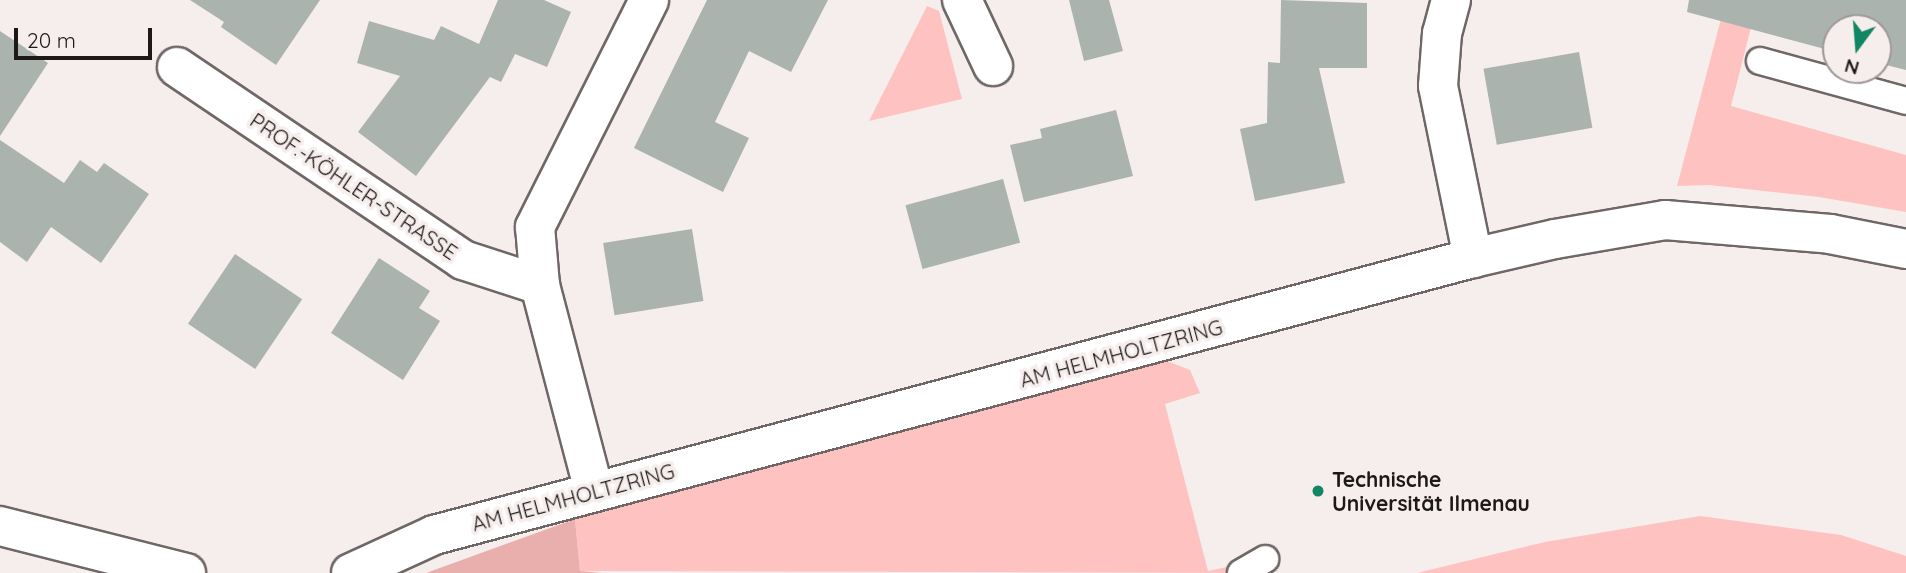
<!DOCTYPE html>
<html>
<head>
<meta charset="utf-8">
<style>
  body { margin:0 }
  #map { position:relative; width:1906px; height:573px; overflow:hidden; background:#f6eded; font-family:Quicksand,sans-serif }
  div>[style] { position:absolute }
  .green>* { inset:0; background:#fec3c0 }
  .forest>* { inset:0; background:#e9afac }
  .building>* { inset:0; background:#abb3af; transform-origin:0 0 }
  .roads { filter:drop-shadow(2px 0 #6f6767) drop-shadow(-2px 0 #6f6767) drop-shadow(0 2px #6f6767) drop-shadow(0 -2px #6f6767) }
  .lane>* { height:26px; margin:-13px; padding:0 13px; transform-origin:13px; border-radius:13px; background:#fff }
  .street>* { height:38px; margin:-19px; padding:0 19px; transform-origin:19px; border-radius:19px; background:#fff }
  .dots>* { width:19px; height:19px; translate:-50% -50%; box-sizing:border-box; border:4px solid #f6eded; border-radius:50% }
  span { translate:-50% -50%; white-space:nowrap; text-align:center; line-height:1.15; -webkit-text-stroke:7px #f6eded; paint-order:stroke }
  .street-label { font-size:21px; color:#1c1918 }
  .poi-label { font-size:21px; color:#1c1918; font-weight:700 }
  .left { translate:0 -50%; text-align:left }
  .north { position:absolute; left:1822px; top:14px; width:70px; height:70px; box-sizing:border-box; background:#f6eded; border:2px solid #9f9898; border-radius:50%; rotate:196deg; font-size:19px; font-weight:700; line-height:28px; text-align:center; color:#1c1918 }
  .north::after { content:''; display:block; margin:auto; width:24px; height:32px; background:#118665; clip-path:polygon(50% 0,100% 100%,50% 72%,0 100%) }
  .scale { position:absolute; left:14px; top:28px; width:138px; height:32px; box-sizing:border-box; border:4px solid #1c1918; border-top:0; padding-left:9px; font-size:21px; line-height:24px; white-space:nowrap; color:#1c1918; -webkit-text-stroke:5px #f6eded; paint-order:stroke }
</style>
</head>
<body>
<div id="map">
  <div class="green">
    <div style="clip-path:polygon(1726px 0,1758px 0,1731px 106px,1906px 155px,1906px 212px,1819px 197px,1709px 185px,1677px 186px)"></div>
    <div style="clip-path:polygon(927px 6px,939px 11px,962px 99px,869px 121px)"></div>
    <div style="clip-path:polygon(1167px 361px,1190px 370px,1200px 393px,1165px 404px,1208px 571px,1245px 563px,1247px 573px,580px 571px,575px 519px)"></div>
    <div style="clip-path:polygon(1700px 516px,1841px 535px,1906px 556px,1906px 573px,1417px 573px,1545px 542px)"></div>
  </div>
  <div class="forest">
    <div style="clip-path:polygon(575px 519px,580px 571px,602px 573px,426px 573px)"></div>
  </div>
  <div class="building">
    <div style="clip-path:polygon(190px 0,320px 0,276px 65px,221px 27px,224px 22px)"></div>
    <div style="clip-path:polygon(498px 0,544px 0,571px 12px,547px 67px,515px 54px,501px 82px,490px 77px,416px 176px,358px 132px,400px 76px,357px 63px,369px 21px,434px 40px,441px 26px,479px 44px)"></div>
    <div style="clip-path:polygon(707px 0,828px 0,791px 72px,749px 51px,715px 122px,749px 138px,723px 192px,634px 148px)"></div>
    <div style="clip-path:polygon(1069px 0,1109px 0,1123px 51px,1084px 61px)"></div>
    <div style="clip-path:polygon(1281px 0,1367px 3px,1367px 68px,1319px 68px,1345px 183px,1255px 201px,1240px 129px,1267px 123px,1268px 62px,1280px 63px)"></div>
    <div style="clip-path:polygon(1689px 0,1906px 0,1906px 70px,1878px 63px,1878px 28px,1836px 28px,1836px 52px,1687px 12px)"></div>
    <div style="clip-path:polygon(0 31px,48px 63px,0 136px)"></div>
    <div style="left:1579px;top:52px;width:77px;height:97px;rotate:80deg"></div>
    <div style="clip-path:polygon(1116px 110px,1133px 176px,1024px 202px,1010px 145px,1042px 138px,1040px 129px)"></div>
    <div style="clip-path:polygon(0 140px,64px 183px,80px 160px,97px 172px,104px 163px,149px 194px,101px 263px,51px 227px,27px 262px,0 242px)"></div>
    <div style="left:1003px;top:179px;width:66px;height:101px;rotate:75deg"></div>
    <div style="left:692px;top:229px;width:73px;height:90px;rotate:81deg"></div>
    <div style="left:235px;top:254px;width:81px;height:84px;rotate:34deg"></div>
    <div style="clip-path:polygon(379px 258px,430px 291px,419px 308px,440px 321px,403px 380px,331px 333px)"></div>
  </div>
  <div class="roads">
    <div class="lane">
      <div style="left:1760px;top:61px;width:151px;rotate:15.3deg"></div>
      <div style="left:1241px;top:573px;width:28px;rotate:-30deg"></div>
    </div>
    <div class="street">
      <div style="left:962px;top:0;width:73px;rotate:64.8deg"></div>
      <div style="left:1451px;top:0;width:34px;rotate:105deg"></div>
      <div style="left:1442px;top:33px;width:53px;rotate:94.3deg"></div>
      <div style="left:1438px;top:86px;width:176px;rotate:78.5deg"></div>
      <div style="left:177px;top:67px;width:345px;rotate:34deg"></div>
      <div style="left:463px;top:260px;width:81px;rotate:18deg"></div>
      <div style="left:594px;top:491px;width:213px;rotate:-104.7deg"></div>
      <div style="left:540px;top:285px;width:58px;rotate:-94.9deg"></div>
      <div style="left:535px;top:227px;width:254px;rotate:-63.3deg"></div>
      <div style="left:0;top:526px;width:192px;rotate:14.2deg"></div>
      <div style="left:351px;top:573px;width:91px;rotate:-24.6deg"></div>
      <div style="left:434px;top:535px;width:1075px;rotate:-14.93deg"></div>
      <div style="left:1473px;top:258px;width:84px;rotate:-13deg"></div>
      <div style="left:1555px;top:239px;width:112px;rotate:-9.8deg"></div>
      <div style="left:1665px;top:220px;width:166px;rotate:4.8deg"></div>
      <div style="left:1830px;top:234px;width:77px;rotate:11.2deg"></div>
    </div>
  </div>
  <div class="dots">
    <div style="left:1318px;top:491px;background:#118665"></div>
  </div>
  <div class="street-label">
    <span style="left:354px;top:186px;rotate:34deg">PROF.-KÖHLER-STRASSE</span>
    <span style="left:1121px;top:353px;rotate:-15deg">AM HELMHOLTZRING</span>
    <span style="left:573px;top:497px;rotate:-15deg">AM HELMHOLTZRING</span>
  </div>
  <div class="poi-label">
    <span class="left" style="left:1332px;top:491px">Technische<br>Universität Ilmenau</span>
  </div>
  <div class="north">N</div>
  <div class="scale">20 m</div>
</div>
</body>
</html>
